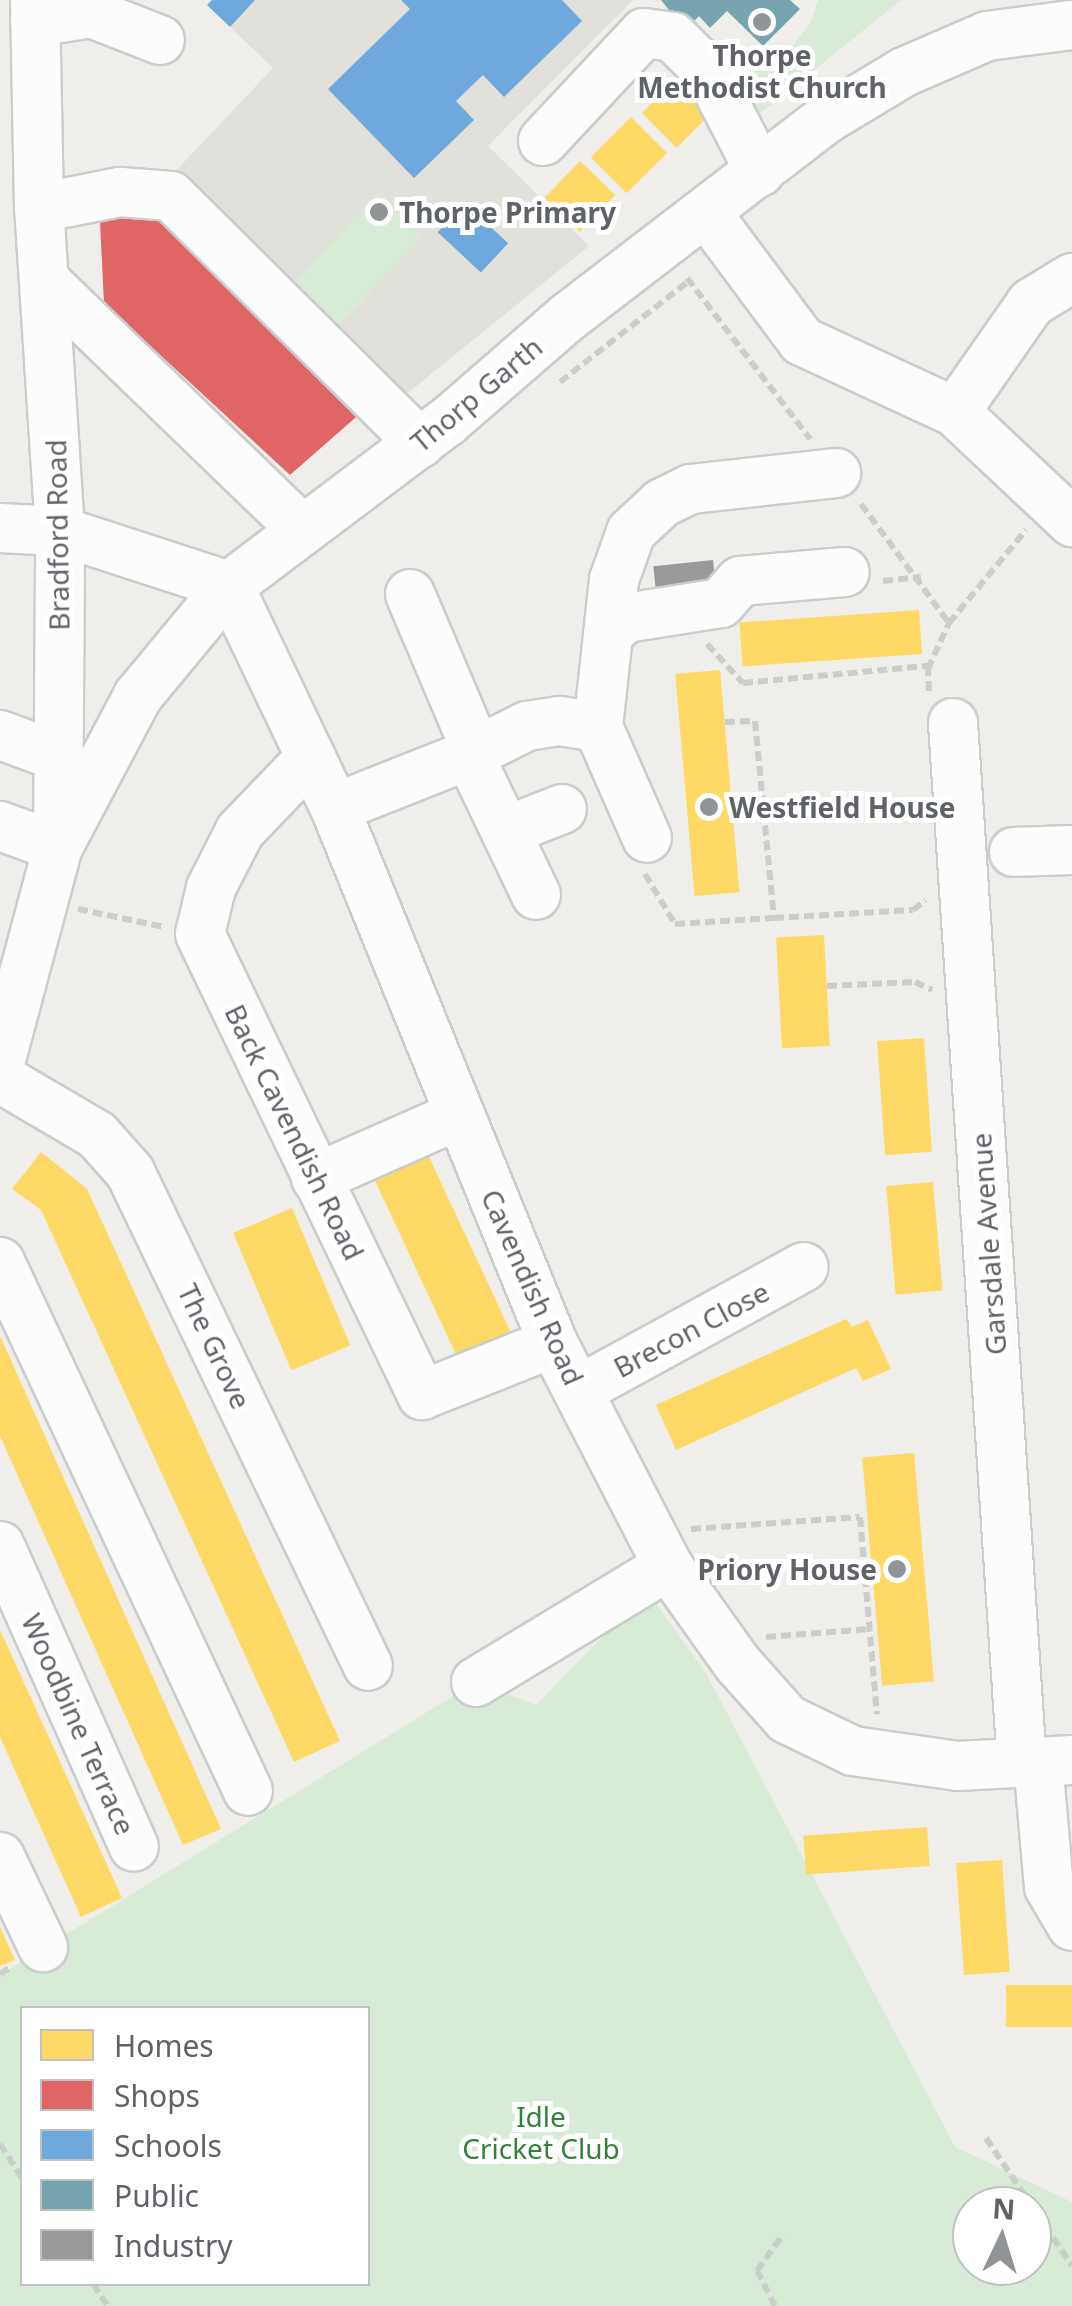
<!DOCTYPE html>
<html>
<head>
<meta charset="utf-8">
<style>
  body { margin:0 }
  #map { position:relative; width:1072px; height:2306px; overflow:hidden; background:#efeeea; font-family:"Noto Sans",sans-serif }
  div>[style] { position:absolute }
  .education>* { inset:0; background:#e2e0da }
  .green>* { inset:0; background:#d8ebd6; transform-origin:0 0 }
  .homes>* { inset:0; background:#ffd966; transform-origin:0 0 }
  .shops>* { inset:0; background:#e06666 }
  .schools>* { inset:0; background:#6fa8dc; transform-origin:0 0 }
  .public>* { inset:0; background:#76a5af }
  .industry>* { inset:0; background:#999; transform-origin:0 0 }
  .path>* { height:6px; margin-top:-3px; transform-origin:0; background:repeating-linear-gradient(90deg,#cacfcc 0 10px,transparent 0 15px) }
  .roads { filter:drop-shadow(2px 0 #cbcccc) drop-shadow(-2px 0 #cbcccc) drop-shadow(0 2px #cbcccc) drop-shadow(0 -2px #cbcccc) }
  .minor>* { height:48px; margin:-24px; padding:0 24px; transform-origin:24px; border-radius:24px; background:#fdfcfc }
  .dots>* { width:28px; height:28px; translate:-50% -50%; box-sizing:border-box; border:5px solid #fff; border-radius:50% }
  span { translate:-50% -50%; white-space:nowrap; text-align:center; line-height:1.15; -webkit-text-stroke:10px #fff; paint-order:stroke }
  .poi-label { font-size:28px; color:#5f6368; font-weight:700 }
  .left { translate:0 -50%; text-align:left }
  .right { translate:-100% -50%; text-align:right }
  .street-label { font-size:28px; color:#5f6368 }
  .park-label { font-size:28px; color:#348238 }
  .legend { position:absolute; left:20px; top:2006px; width:350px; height:280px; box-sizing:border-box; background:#fff; border:2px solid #bfc1c3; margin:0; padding:12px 18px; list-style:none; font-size:30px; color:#5f6368 }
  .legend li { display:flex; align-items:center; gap:20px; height:50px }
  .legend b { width:50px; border:2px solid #bfc1c3 }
  .north { position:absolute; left:952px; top:2186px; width:100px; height:100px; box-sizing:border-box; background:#fff; border:2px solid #bfc1c3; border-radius:50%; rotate:4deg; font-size:28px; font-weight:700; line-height:40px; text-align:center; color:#5f6368 }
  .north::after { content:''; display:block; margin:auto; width:35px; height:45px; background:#919496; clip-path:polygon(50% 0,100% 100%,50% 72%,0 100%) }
</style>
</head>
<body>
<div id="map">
  <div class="education">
    <div style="clip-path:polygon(212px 0,633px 0,488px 146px,589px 246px,398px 401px,168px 179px,273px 68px,207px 5px)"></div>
  </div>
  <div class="green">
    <div style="clip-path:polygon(818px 0,901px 0,747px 124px,726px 86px,746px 68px,779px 64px,811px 22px)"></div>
    <div style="left:376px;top:195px;width:62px;height:125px;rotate:43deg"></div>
    <div style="clip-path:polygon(evenodd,647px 1591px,706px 1673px,955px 2147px,1072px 2202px,1072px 2306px,0 2306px,0 1975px,476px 1682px,536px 1705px,647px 1591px,22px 2008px,368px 2008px,368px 2284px,22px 2284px,22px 2008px,647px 1591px,972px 2206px,1032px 2206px,1032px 2266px,972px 2266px,972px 2206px)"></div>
  </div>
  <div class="homes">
    <div style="left:678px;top:77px;width:49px;height:51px;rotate:45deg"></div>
    <div style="left:631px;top:117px;width:51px;height:57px;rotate:45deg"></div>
    <div style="left:580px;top:161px;width:49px;height:51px;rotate:44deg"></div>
    <div style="left:919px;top:610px;width:44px;height:180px;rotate:86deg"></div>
    <div style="left:720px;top:670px;width:223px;height:45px;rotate:85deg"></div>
    <div style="left:824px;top:935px;width:111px;height:48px;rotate:87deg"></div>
    <div style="left:924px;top:1038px;width:114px;height:47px;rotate:86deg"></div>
    <div style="left:423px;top:1144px;width:213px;height:59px;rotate:65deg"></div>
    <div style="clip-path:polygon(41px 1152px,87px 1189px,340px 1741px,294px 1762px,41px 1210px,12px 1189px)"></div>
    <div style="left:933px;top:1182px;width:109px;height:47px;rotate:85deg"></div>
    <div style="left:292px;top:1208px;width:149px;height:64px;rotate:67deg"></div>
    <div style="clip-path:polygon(846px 1319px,852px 1327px,868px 1320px,891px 1369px,863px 1381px,856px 1368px,676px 1450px,656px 1405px)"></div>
    <div style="clip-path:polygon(0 1336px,221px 1829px,183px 1845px,0 1436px)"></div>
    <div style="left:914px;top:1453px;width:229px;height:52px;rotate:85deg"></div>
    <div style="clip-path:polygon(0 1630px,122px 1898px,81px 1917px,0 1737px)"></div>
    <div style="left:927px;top:1827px;width:39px;height:124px;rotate:86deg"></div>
    <div style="left:1002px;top:1860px;width:112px;height:46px;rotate:86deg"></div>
    <div style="clip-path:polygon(0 1927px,15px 1960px,0 1966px)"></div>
    <div style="left:1072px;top:1985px;width:42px;height:66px;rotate:90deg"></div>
  </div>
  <div class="shops">
    <div style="clip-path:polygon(150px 211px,363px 411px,290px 475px,104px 303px,100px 221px)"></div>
  </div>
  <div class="schools">
    <div style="clip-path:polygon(212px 0,255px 0,230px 27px,207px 5px)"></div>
    <div style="clip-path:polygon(401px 0,562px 0,582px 21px,504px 97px,483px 75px,456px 101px,474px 120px,414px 178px,328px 89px,410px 9px)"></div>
    <div style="left:465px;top:203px;width:59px;height:40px;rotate:43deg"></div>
  </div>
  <div class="public">
    <div style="clip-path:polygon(661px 0,790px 0,800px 9px,763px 46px,727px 11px,710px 28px,699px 16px,685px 30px)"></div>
  </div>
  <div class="industry">
    <div style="left:713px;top:560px;width:31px;height:60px;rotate:84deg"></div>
  </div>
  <div class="path">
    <div style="left:687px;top:278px;width:203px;rotate:52.6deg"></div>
    <div style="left:560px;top:382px;width:164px;rotate:-38.1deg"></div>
    <div style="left:861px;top:504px;width:148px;rotate:53.5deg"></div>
    <div style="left:883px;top:581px;width:38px;rotate:-6deg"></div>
    <div style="left:707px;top:644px;width:53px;rotate:47.3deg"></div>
    <div style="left:743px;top:683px;width:186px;rotate:-5.3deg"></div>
    <div style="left:928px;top:666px;width:29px;rotate:88deg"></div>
    <div style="left:928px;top:669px;width:51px;rotate:-65.5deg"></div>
    <div style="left:949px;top:623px;width:121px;rotate:-50.4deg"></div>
    <div style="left:725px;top:722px;width:30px;rotate:-2deg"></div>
    <div style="left:755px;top:721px;width:198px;rotate:84.5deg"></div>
    <div style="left:774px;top:918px;width:139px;rotate:-3.3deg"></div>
    <div style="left:913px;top:910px;width:16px;rotate:-38deg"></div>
    <div style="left:645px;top:874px;width:58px;rotate:59deg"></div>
    <div style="left:675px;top:924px;width:99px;rotate:-3.5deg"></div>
    <div style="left:78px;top:909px;width:88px;rotate:11.8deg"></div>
    <div style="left:827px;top:986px;width:88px;rotate:-2.6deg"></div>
    <div style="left:915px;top:982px;width:19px;rotate:25deg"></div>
    <div style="left:691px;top:1529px;width:169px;rotate:-4.1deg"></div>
    <div style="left:860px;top:1517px;width:198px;rotate:85.1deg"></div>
    <div style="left:766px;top:1637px;width:104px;rotate:-4.4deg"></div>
    <div style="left:0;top:1974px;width:14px;rotate:-34deg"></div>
    <div style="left:986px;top:2138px;width:154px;rotate:56.1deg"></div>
    <div style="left:0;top:2144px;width:40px;rotate:57.1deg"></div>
    <div style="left:93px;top:2284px;width:27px;rotate:56deg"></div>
    <div style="left:775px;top:2306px;width:39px;rotate:-117deg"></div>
    <div style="left:757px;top:2271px;width:45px;rotate:-54.9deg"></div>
  </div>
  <div class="roads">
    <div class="minor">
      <div style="left:35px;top:22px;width:57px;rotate:-9.1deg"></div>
      <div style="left:91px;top:13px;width:74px;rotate:21.4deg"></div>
      <div style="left:543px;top:141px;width:148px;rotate:-46.9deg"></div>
      <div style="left:644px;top:33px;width:29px;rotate:8deg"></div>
      <div style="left:673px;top:37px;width:51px;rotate:45deg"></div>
      <div style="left:709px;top:73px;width:111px;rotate:62.7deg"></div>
      <div style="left:39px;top:208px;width:83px;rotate:-11.2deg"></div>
      <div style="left:120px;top:192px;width:51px;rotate:4.5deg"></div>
      <div style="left:171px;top:196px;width:351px;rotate:44.8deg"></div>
      <div style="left:708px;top:215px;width:157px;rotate:53.3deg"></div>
      <div style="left:802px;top:341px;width:169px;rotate:24.9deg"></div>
      <div style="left:955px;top:412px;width:161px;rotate:43.2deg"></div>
      <div style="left:46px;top:282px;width:357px;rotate:44deg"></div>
      <div style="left:955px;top:412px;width:133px;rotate:-55.1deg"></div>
      <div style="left:1031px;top:303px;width:48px;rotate:-31.4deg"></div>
      <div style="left:0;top:528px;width:60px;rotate:2.9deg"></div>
      <div style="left:60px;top:531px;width:178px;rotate:18deg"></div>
      <div style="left:229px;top:586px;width:246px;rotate:64.5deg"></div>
      <div style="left:335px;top:808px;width:578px;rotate:67.83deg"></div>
      <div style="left:553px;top:1343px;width:251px;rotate:62.7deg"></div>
      <div style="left:668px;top:1566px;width:120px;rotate:54.5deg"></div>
      <div style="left:738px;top:1664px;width:74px;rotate:48.3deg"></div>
      <div style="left:787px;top:1719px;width:73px;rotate:25.9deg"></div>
      <div style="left:853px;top:1751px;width:106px;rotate:8.1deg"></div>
      <div style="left:958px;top:1766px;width:114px;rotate:-3deg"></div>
      <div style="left:410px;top:594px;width:172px;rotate:67deg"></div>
      <div style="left:608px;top:634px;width:24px;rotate:-42deg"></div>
      <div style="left:626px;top:618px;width:96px;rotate:-9deg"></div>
      <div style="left:721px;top:603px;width:29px;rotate:-49deg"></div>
      <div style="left:740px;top:581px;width:105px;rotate:-4.9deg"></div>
      <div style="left:953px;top:723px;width:1043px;rotate:86.21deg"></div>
      <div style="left:598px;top:727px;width:121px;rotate:66.2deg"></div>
      <div style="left:0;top:735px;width:64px;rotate:20.1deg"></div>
      <div style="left:469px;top:755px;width:65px;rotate:-26.6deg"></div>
      <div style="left:527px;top:726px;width:33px;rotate:-9deg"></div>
      <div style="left:560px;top:721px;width:38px;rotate:9deg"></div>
      <div style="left:598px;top:727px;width:148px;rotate:-83.8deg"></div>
      <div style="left:614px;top:580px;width:51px;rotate:-70.5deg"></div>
      <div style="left:631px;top:532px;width:42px;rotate:-43.1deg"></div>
      <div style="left:662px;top:503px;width:32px;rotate:-26deg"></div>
      <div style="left:691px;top:489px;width:146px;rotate:-6.3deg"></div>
      <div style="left:311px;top:757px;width:103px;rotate:133.8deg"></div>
      <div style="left:240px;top:831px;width:64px;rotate:117deg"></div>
      <div style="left:211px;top:888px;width:47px;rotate:103.4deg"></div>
      <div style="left:200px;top:934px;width:512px;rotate:64.29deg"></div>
      <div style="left:422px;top:1395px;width:141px;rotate:-21.7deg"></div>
      <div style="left:335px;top:808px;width:144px;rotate:-21.6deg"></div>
      <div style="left:469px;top:755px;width:155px;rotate:64.4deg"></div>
      <div style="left:0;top:826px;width:62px;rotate:19.9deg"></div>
      <div style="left:506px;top:831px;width:60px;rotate:-21.4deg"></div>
      <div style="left:58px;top:847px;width:171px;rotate:-62.1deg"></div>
      <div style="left:138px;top:696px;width:143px;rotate:-50.4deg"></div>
      <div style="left:229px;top:586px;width:273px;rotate:-37deg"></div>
      <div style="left:447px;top:422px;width:160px;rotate:-41deg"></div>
      <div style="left:568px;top:317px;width:325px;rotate:-37.5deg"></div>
      <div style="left:826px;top:119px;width:91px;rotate:-31.1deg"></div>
      <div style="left:904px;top:72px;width:90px;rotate:-23.4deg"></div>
      <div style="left:987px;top:36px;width:86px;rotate:-7.4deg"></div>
      <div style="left:1014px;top:852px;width:58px;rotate:-2deg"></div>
      <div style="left:0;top:1063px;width:224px;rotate:-75deg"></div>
      <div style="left:58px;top:847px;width:316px;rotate:-89.6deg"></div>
      <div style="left:60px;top:531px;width:324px;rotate:-93.7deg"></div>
      <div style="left:39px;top:208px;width:208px;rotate:-91.1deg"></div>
      <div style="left:0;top:1078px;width:113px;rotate:30.4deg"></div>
      <div style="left:97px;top:1135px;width:50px;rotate:48.3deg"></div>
      <div style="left:130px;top:1172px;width:548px;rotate:64.28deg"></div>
      <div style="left:316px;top:1178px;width:156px;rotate:-23.8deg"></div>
      <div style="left:0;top:1262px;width:584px;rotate:64.88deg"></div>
      <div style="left:579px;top:1390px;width:256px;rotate:-28.7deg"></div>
      <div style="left:0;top:1546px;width:329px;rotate:66deg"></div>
      <div style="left:476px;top:1682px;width:224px;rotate:-31.1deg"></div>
      <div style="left:1038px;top:1762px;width:125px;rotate:85deg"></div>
      <div style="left:1049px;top:1887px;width:45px;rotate:59.5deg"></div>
      <div style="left:0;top:1857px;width:100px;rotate:64.5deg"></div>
    </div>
  </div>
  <div class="dots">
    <div style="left:762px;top:22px;background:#919496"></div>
    <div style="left:379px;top:212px;background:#919496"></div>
    <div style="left:709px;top:807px;background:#919496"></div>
    <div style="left:897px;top:1569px;background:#919496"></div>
  </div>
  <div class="poi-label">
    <span style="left:762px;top:71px">Thorpe<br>Methodist Church</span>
    <span class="left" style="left:399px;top:212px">Thorpe Primary</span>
    <span class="left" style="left:729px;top:807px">Westfield House</span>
    <span class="right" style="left:877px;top:1569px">Priory House</span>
  </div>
  <div class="street-label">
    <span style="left:476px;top:394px;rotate:-40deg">Thorp Garth</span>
    <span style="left:57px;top:535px;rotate:-91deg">Bradford Road</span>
    <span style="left:295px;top:1132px;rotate:64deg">Back Cavendish Road</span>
    <span style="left:988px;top:1244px;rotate:-94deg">Garsdale Avenue</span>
    <span style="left:533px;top:1287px;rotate:66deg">Cavendish Road</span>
    <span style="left:691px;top:1329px;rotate:-28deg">Brecon Close</span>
    <span style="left:215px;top:1346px;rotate:65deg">The Grove</span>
    <span style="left:79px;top:1724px;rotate:66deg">Woodbine Terrace</span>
  </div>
  <div class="park-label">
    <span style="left:541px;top:2132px">Idle<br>Cricket Club</span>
  </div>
  <ul class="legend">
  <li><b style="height:28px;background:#ffd966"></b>Homes</li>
  <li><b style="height:28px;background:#e06666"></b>Shops</li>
  <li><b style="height:28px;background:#6fa8dc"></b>Schools</li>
  <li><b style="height:28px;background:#76a5af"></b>Public</li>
  <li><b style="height:28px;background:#999"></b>Industry</li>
  </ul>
  <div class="north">N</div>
</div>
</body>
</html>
